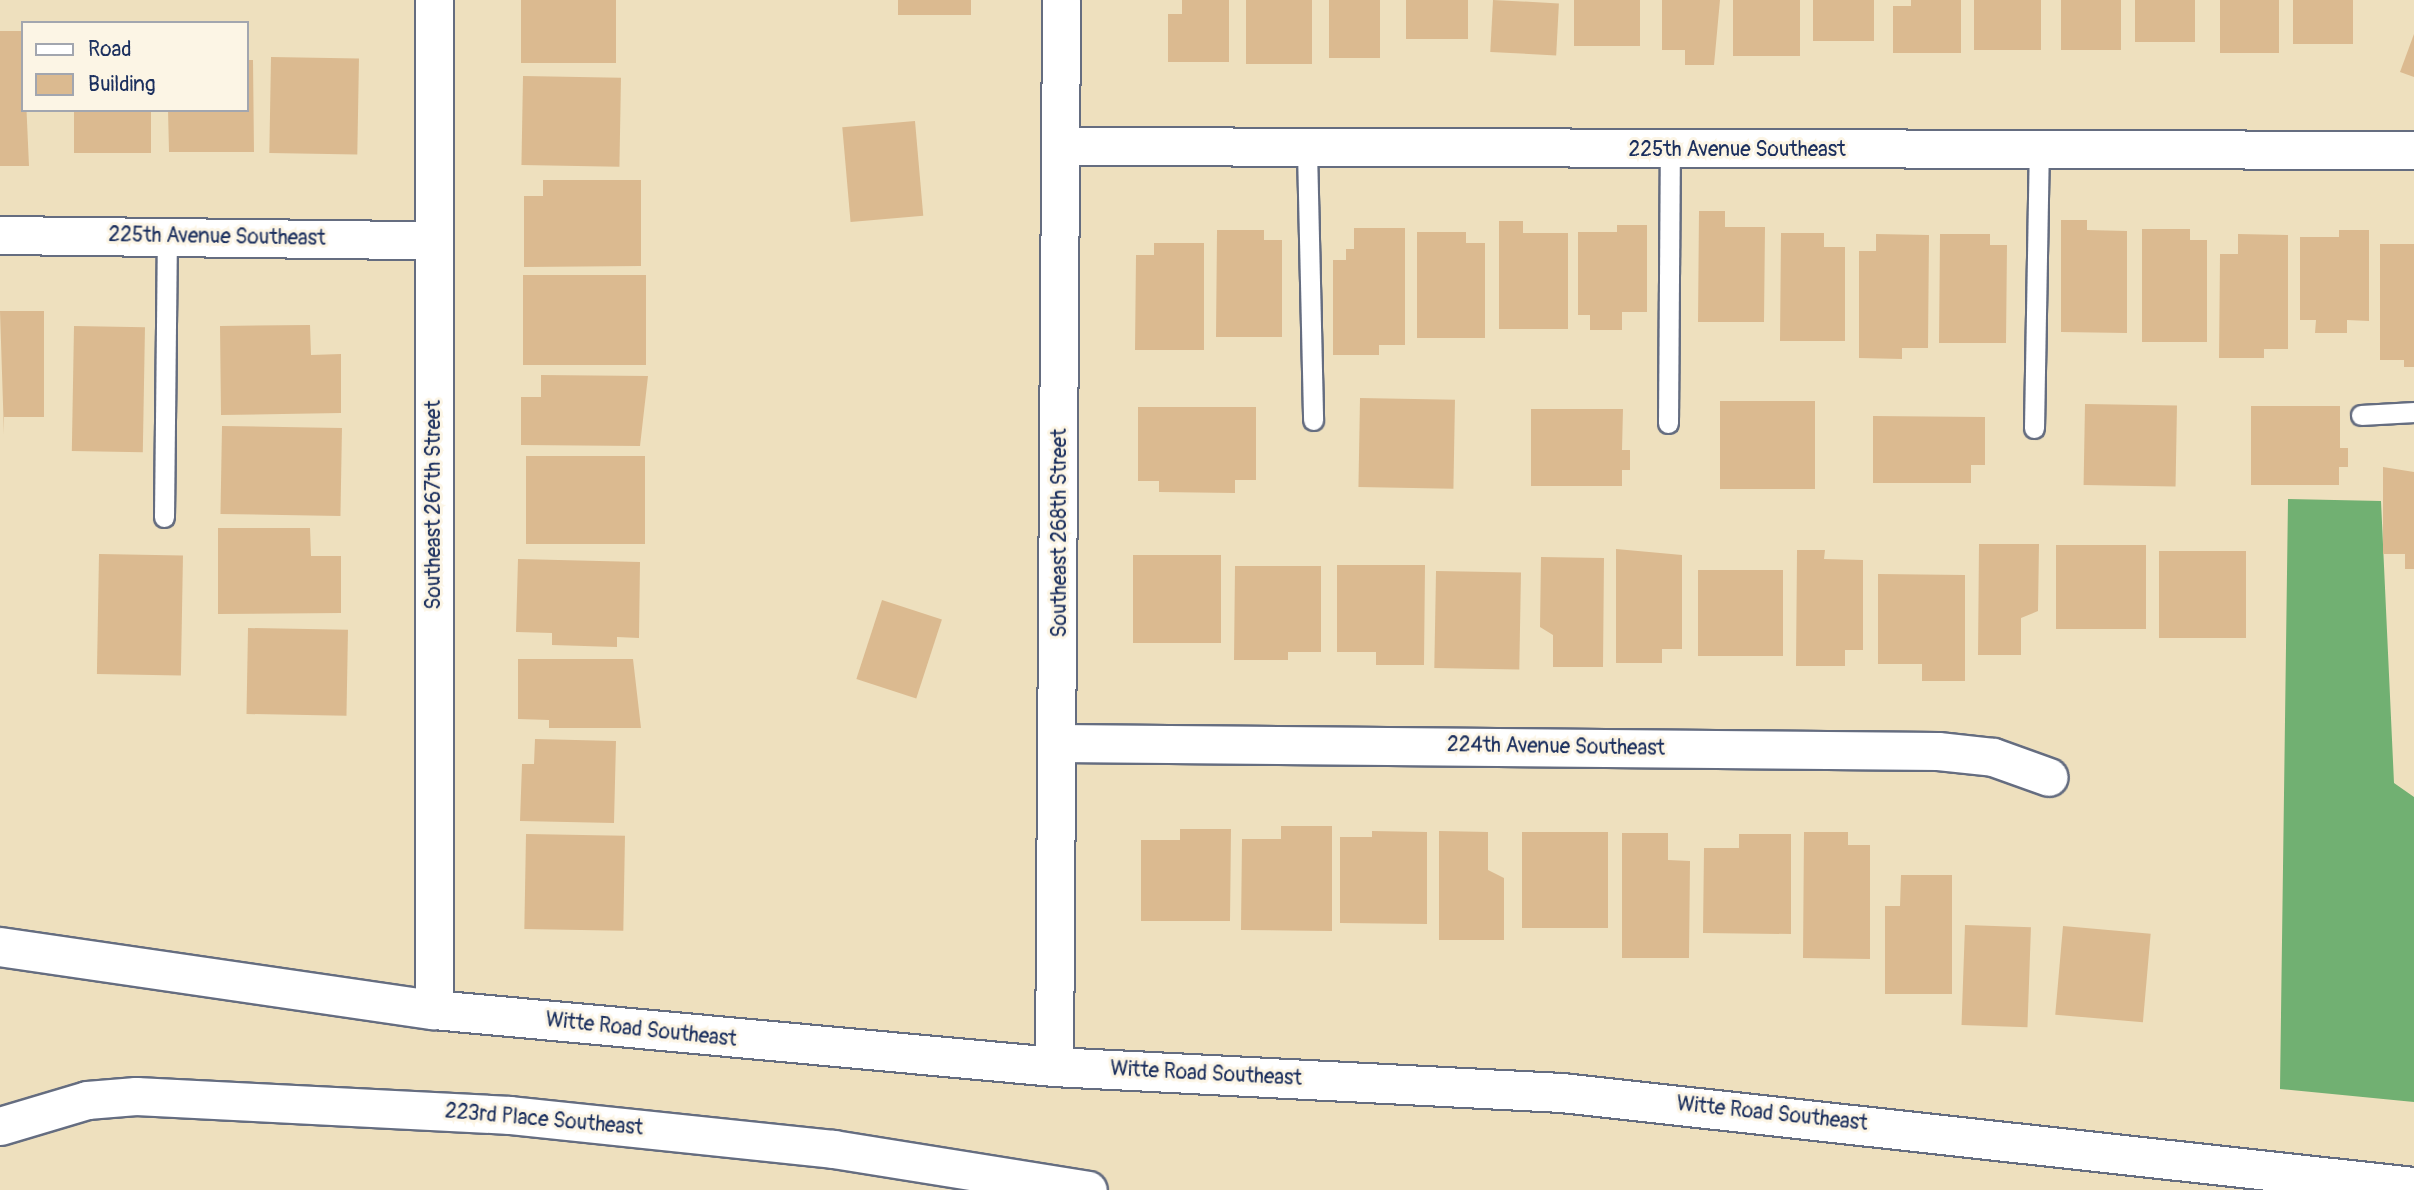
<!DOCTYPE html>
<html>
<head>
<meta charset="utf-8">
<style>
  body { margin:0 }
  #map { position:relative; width:2414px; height:1190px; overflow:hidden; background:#eee0be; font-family:Pangolin,sans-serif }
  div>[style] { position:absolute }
  .forest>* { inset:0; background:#71b072 }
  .building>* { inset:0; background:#dbba90; transform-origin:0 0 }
  .roads { filter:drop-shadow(2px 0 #656d80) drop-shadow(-2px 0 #656d80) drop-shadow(0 2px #656d80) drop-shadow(0 -2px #656d80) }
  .service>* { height:19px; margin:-9.5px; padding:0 9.5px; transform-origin:9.5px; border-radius:9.5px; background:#fff }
  .minor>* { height:37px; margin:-18.5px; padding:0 18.5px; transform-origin:18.5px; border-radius:18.5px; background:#fff }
  .tertiary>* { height:38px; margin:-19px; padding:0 19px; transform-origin:19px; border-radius:19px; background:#fff }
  span { translate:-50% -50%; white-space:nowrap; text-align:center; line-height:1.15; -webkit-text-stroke:6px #fcf5e5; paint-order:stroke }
  .street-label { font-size:21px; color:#1b2f5e }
  .legend { position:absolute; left:21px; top:21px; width:228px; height:91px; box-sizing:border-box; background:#fcf5e5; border:2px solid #a2a6af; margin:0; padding:9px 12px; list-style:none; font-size:21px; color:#1b2f5e }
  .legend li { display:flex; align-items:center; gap:14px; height:35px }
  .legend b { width:35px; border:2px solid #a2a6af }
</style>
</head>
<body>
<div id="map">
  <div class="forest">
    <div style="clip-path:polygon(2288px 499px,2381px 501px,2394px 783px,2414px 797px,2414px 1102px,2280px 1089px)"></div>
  </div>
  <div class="building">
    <div style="left:521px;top:0;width:95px;height:63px"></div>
    <div style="left:898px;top:0;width:73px;height:15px"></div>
    <div style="clip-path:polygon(1182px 0,1229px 0,1229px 62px,1168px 62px,1168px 14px,1182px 14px)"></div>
    <div style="left:1246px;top:0;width:66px;height:64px"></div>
    <div style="left:1329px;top:0;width:51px;height:58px"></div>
    <div style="left:1406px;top:0;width:62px;height:39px"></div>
    <div style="left:1493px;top:0;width:66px;height:52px;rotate:3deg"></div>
    <div style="left:1574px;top:0;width:66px;height:46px"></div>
    <div style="clip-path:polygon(1662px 0,1720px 0,1714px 65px,1685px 65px,1685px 50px,1662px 50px)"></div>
    <div style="left:1733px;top:0;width:67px;height:56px"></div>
    <div style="left:1813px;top:0;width:61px;height:41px"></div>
    <div style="clip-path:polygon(1911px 0,1961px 0,1961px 53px,1893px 53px,1893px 6px,1911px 6px)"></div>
    <div style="left:1974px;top:0;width:67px;height:50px"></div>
    <div style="left:2061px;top:0;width:60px;height:50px"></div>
    <div style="left:2135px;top:0;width:60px;height:42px"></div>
    <div style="left:2220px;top:0;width:59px;height:53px"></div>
    <div style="left:2293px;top:0;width:60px;height:44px"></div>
    <div style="clip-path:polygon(0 31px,23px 31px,29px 166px,0 166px)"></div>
    <div style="clip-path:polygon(2414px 34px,2414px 77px,2400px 72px)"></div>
    <div style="left:271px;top:57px;width:88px;height:96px;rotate:1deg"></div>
    <div style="clip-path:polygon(247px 60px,253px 60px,254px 152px,169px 152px,168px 110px,247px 110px)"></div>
    <div style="left:523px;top:76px;width:98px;height:89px;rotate:1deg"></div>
    <div style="left:74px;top:110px;width:77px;height:43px"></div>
    <div style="left:915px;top:121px;width:95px;height:73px;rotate:85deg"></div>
    <div style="clip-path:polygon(543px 180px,641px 180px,641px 266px,524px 267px,524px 196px,543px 196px)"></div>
    <div style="clip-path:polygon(1699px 211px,1725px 211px,1725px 227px,1765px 227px,1764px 322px,1698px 322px)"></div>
    <div style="clip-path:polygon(2061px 220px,2087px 220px,2087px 230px,2127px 231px,2127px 333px,2061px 332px)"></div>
    <div style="clip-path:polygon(1499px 221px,1523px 221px,1523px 233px,1568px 233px,1568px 329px,1499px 329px)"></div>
    <div style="clip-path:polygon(1617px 225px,1647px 225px,1647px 312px,1622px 312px,1622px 330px,1590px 330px,1590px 315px,1578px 315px,1578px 232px,1617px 232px)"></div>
    <div style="clip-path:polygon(1354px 228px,1405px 228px,1405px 345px,1379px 345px,1379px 355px,1333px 355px,1333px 260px,1346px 260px,1346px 249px,1354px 249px)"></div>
    <div style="clip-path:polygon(2142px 229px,2190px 229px,2190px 240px,2207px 240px,2207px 342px,2142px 342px)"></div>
    <div style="clip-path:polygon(1217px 230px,1264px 230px,1264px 240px,1282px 240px,1282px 337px,1216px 337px)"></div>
    <div style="clip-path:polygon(2339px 230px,2369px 230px,2369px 321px,2347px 320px,2347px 333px,2315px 333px,2316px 320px,2300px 320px,2300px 237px,2339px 237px)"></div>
    <div style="clip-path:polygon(1417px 232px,1466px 232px,1466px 243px,1485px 243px,1485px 338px,1417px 338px)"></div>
    <div style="clip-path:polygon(1781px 233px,1824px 233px,1824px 247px,1845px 247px,1845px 341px,1780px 341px)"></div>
    <div style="clip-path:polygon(1876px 234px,1929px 235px,1928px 348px,1902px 348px,1902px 359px,1859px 358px,1859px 251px,1876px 251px)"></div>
    <div style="clip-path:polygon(1940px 234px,1990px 234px,1990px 245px,2007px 245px,2006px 343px,1939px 343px)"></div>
    <div style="clip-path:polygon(2238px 234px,2288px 235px,2288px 349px,2264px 349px,2264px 358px,2219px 358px,2220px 254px,2238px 254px)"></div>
    <div style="clip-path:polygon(1154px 243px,1204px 243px,1204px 350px,1135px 350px,1136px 255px,1154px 255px)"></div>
    <div style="clip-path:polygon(2380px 244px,2414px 244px,2414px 367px,2404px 367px,2404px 360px,2380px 360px)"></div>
    <div style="left:523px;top:275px;width:123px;height:90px"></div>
    <div style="clip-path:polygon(0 311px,44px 311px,44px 417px,4px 417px,4px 435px)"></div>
    <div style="clip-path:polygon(310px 325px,311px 355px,341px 354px,341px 413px,221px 415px,220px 326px)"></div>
    <div style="left:74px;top:326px;width:71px;height:125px;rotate:1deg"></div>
    <div style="clip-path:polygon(541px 375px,648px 376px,640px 446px,521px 445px,521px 397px,541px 397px)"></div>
    <div style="left:1360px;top:398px;width:95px;height:89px;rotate:1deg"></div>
    <div style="left:1720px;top:401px;width:95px;height:88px"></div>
    <div style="left:2085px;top:404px;width:92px;height:81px;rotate:1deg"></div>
    <div style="clip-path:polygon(2251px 406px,2340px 406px,2340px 448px,2348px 448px,2348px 467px,2339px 467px,2339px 485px,2251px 485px)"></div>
    <div style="clip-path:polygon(1138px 407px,1256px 407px,1256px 480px,1235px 480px,1235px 493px,1159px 492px,1159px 481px,1138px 481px)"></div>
    <div style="clip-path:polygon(1531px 409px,1623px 409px,1622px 450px,1630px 450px,1630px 470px,1622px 470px,1622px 486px,1531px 486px)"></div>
    <div style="clip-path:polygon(1873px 416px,1985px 417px,1985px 465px,1971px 465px,1971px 483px,1873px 483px)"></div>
    <div style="left:222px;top:426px;width:120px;height:88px;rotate:1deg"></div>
    <div style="left:526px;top:456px;width:119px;height:88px"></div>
    <div style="clip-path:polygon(2383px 467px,2414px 472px,2414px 569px,2405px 569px,2405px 554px,2383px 554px)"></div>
    <div style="clip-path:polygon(218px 528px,310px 528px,311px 556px,341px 556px,341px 613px,218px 614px)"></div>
    <div style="clip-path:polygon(1979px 544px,2039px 544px,2038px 611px,2021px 618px,2021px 655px,1978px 655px)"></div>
    <div style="left:2056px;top:545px;width:90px;height:84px"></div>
    <div style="clip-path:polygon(1616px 549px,1682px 555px,1682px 649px,1662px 649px,1662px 663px,1616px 663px)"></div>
    <div style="clip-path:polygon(1797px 550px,1825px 550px,1824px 559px,1863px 560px,1863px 650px,1845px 650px,1845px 666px,1796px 666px)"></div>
    <div style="left:2159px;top:551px;width:87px;height:87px"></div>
    <div style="left:99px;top:554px;width:84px;height:120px;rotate:1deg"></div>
    <div style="left:1133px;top:555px;width:88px;height:88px"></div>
    <div style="clip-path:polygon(1541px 557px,1604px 558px,1603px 667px,1553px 667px,1553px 635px,1540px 627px)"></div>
    <div style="clip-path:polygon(518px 559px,640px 562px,639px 638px,617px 637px,617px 647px,552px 645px,552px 633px,516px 632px)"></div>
    <div style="clip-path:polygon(1337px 565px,1425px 565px,1424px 665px,1376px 665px,1376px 652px,1337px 652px)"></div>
    <div style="clip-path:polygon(1235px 566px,1321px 566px,1321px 652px,1288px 652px,1288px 660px,1234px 660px)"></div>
    <div style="left:1698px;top:570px;width:85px;height:86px"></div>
    <div style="left:1436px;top:571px;width:85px;height:97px;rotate:1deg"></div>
    <div style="clip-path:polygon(1878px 574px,1965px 575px,1965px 681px,1922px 681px,1922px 664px,1878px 664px)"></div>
    <div style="left:882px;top:600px;width:63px;height:83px;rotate:18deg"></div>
    <div style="left:248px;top:628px;width:100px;height:86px;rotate:1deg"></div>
    <div style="clip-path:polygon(518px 659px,633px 659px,641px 728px,549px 728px,549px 720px,518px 719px)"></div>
    <div style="clip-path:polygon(535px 739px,616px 741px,614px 823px,520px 821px,522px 764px,534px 764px)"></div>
    <div style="clip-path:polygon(1281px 826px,1332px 826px,1332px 931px,1241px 930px,1242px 839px,1281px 839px)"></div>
    <div style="clip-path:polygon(1180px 829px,1231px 829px,1230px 921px,1141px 921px,1141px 840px,1180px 840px)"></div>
    <div style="clip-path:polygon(1372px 831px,1427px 832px,1427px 924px,1340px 923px,1340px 837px,1372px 837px)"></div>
    <div style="clip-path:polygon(1439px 831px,1488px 832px,1488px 870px,1504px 878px,1504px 940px,1439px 940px)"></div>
    <div style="left:1608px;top:832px;width:96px;height:86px;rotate:90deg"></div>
    <div style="clip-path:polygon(1804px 832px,1848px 832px,1848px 845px,1870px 845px,1870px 959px,1803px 958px)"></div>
    <div style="clip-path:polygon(1622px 833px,1668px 833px,1668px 860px,1690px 861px,1689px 958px,1622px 958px)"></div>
    <div style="left:526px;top:834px;width:99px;height:95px;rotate:1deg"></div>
    <div style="clip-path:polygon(1739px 834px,1791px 834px,1791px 934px,1703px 933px,1704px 848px,1739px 848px)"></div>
    <div style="clip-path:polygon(1901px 875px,1952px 875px,1952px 994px,1885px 994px,1885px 906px,1900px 906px)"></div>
    <div style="left:1965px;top:925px;width:66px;height:100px;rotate:2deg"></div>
    <div style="left:2063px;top:926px;width:88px;height:89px;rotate:5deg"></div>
  </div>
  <div class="roads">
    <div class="service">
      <div style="left:1307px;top:150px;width:270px;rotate:88.7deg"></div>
      <div style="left:2361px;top:415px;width:53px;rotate:-3.2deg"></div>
      <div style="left:1668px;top:423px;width:273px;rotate:-89.6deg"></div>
      <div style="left:2034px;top:428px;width:278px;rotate:-89deg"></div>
      <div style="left:164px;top:517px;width:280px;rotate:-89.4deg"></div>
    </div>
    <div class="minor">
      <div style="left:1061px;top:146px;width:1353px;rotate:0.17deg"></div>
      <div style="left:0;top:235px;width:434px;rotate:0.7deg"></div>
      <div style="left:1059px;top:743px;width:879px;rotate:0.52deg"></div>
      <div style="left:1938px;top:751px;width:55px;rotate:6.2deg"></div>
      <div style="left:1993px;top:757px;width:59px;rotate:19.7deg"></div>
      <div style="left:434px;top:1010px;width:1010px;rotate:-90deg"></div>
      <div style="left:1054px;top:1067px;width:1067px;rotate:-89.62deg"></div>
      <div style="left:0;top:1126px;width:91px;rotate:-16.6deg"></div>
      <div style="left:87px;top:1100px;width:49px;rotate:-4.7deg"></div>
      <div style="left:136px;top:1096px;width:374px;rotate:2.9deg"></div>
      <div style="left:510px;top:1115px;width:325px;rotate:6deg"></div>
      <div style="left:833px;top:1149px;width:258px;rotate:9.1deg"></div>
    </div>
    <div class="tertiary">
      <div style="left:0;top:947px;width:439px;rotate:8.3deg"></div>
      <div style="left:434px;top:1010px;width:623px;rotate:5.25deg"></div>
      <div style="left:1054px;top:1067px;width:509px;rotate:2.93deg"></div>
      <div style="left:1562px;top:1093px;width:857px;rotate:6.3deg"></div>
    </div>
  </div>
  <div class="street-label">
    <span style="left:1737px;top:150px">225th Avenue Southeast</span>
    <span style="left:217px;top:237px;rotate:1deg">225th Avenue Southeast</span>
    <span style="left:434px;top:505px;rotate:-90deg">Southeast 267th Street</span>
    <span style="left:1060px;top:533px;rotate:-90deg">Southeast 268th Street</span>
    <span style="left:1556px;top:747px;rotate:1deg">224th Avenue Southeast</span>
    <span style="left:641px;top:1030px;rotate:6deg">Witte Road Southeast</span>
    <span style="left:1206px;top:1074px;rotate:3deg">Witte Road Southeast</span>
    <span style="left:1772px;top:1114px;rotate:6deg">Witte Road Southeast</span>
    <span style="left:544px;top:1120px;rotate:5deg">223rd Place Southeast</span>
  </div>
  <ul class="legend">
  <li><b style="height:9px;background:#fff"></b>Road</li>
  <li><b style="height:19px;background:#dbba90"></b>Building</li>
  </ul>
</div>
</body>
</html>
